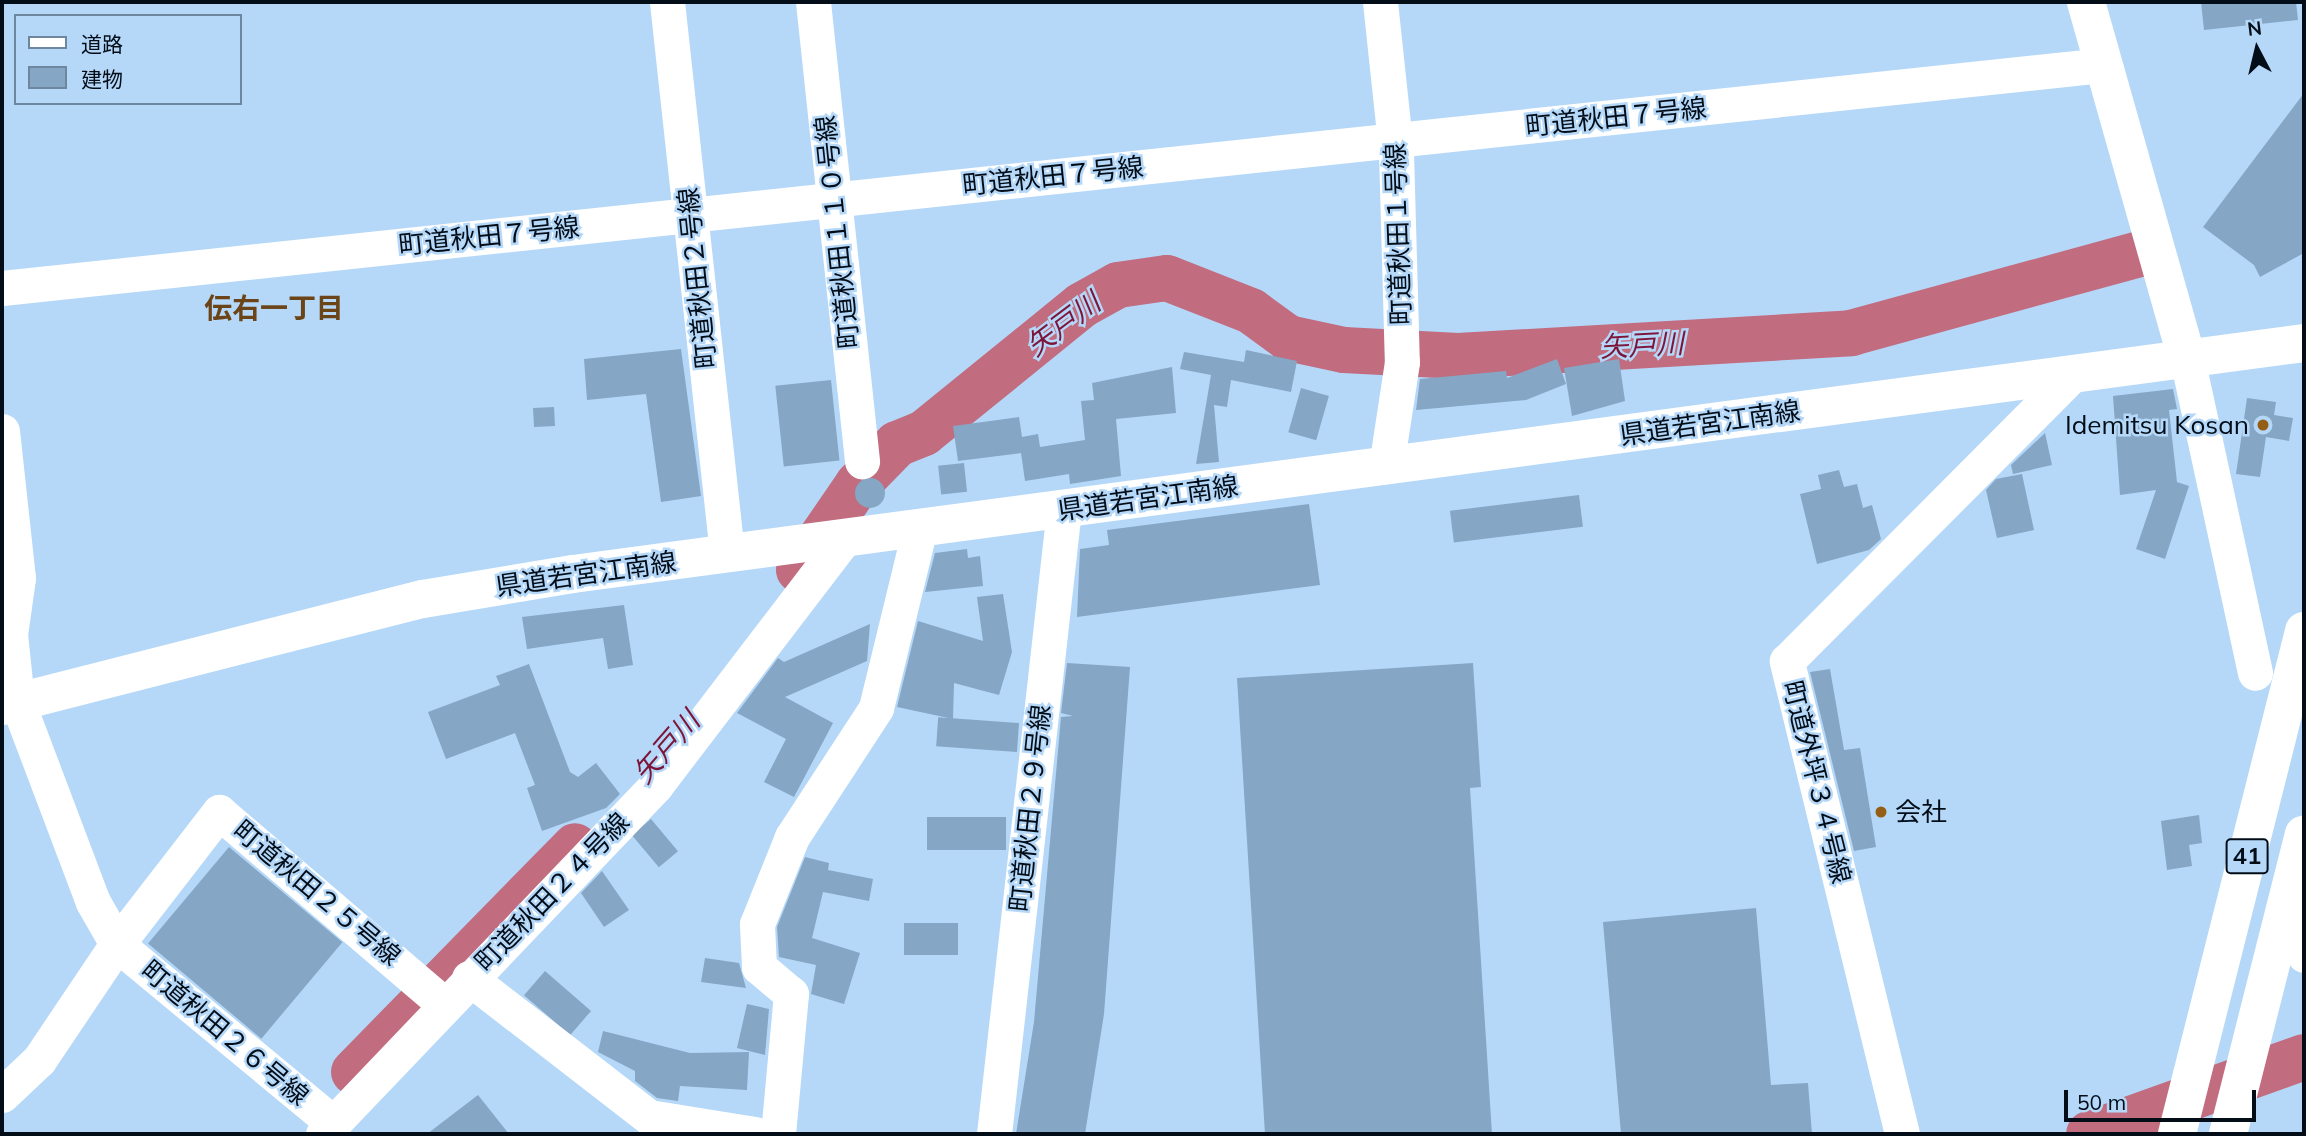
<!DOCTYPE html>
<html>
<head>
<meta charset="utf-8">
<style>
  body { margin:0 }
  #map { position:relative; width:2306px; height:1136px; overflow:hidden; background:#b5d8f9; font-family:Mulish,"Noto Sans JP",sans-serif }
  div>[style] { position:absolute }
  .river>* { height:46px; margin:-23px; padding:0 23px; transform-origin:23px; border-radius:23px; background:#c16c7f }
  .building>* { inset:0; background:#85a6c5; transform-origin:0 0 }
  .round { border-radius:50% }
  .minor>* { height:35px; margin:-17.5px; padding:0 17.5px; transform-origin:17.5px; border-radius:17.5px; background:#fff }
  .major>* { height:38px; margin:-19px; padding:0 19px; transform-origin:19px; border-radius:19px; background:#fff }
  .highway>* { height:38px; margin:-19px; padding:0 19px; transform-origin:19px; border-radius:19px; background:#fff }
  .dots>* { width:19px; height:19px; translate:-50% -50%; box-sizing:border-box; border:4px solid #b5d8f9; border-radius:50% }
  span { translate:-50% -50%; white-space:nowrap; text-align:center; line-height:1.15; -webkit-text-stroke:5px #b5d8f9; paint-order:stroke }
  .shield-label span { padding:2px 5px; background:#b5d8f9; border:2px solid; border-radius:5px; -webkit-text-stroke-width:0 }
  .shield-label { font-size:24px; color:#030d18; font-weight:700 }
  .street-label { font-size:26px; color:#030d18 }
  .poi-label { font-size:26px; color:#030d18 }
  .right { translate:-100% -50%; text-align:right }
  .left { translate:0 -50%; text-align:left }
  .neighbourhood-label { font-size:28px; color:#6b4517; font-weight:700 }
  .water-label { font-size:28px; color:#7d1539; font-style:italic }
  .frame { position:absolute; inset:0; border:4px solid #030d18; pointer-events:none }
  .legend { position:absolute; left:14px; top:14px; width:228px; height:91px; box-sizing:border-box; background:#b5d8f9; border:2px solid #6e879f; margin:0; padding:9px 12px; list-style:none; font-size:21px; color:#030d18 }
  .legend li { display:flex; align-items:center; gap:14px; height:35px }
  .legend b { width:35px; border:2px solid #6e879f }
  .north { position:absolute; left:2222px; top:14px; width:70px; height:70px; -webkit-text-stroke:5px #b5d8f9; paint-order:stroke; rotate:353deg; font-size:19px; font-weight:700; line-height:28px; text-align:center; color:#030d18 }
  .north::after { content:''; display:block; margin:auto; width:24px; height:32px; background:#030d18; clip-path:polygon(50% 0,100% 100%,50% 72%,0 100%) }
  .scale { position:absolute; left:2064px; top:1090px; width:192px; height:32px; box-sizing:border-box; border:4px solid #030d18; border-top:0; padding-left:9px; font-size:21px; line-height:24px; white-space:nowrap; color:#030d18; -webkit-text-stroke:5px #b5d8f9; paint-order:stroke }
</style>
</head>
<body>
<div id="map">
  <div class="river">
    <div style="left:799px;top:570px;width:104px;rotate:-55.5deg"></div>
    <div style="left:858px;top:484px;width:56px;rotate:-45.7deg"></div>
    <div style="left:897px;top:444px;width:29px;rotate:-22deg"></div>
    <div style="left:924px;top:433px;width:203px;rotate:-39deg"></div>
    <div style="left:1082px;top:305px;width:41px;rotate:-29.1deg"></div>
    <div style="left:1118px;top:285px;width:49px;rotate:-8.1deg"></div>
    <div style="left:1167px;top:278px;width:90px;rotate:21.4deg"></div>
    <div style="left:1251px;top:311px;width:46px;rotate:36.1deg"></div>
    <div style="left:1288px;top:338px;width:57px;rotate:12.1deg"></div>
    <div style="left:1344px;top:350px;width:114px;rotate:3deg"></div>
    <div style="left:1458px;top:356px;width:394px;rotate:-3.3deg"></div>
    <div style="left:1851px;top:333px;width:304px;rotate:-15.3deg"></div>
    <div style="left:354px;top:1072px;width:316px;rotate:-45.6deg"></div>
    <div style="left:2089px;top:1134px;width:228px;rotate:-19.7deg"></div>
  </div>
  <div class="building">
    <div style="clip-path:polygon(2201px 2px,2296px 2px,2298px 20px,2204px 30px)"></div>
    <div style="clip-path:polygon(2304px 93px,2304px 253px,2260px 277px,2254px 265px,2203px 227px)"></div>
    <div style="clip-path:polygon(681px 349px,701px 496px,661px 502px,646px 394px,587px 400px,584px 359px)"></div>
    <div style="clip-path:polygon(1246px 350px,1297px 361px,1291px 392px,1231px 380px,1227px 407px,1214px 405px,1219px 462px,1196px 464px,1211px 375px,1180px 369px,1184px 352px,1244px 362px)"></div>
    <div style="clip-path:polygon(1557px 359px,1566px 384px,1526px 400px,1416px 410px,1420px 379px,1506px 371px,1507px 378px)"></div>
    <div style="clip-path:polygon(1619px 359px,1625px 401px,1572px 416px,1564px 368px)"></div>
    <div style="clip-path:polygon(1172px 367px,1176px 413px,1116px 419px,1121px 476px,1070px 484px,1069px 474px,1025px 481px,1021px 453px,958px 461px,953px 426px,1019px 417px,1022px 437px,1038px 434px,1040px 447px,1085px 440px,1081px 401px,1094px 400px,1092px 383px)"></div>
    <div style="left:831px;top:380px;width:81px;height:56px;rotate:84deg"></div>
    <div style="left:1301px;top:388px;width:29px;height:46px;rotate:16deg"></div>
    <div style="clip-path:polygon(2173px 389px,2177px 409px,2169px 410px,2177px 482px,2189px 486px,2165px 559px,2136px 549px,2156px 490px,2120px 495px,2113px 396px)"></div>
    <div style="clip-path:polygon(2247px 398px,2276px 402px,2274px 415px,2293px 418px,2289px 441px,2266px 437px,2260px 477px,2236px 474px)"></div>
    <div style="left:554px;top:407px;width:19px;height:21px;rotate:87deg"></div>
    <div style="clip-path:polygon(2045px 433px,2052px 465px,2013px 474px,2011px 465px)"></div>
    <div style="left:964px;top:463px;width:29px;height:26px;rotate:84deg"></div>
    <div style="clip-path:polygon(1839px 470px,1844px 487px,1857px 484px,1863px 508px,1872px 505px,1881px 539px,1869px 550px,1817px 564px,1800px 494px,1821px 489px,1818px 475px)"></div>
    <div style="clip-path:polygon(2022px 474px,2034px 530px,1997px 538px,1986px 490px,1996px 479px)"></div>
    <div class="round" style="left:855px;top:478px;width:30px;height:30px"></div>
    <div style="left:1579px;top:495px;width:32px;height:130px;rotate:83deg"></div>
    <div style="clip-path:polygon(1309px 504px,1320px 585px,1077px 617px,1080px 549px,1109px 545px,1107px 530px)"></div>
    <div style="clip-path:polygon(967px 549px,968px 558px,980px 556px,983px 586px,925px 592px,935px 553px)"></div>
    <div style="clip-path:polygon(1003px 594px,1012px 652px,999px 695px,954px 683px,953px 719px,897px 707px,918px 621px,983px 641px,977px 597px)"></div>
    <div style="clip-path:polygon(624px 605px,633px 665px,608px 669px,603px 638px,527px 649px,522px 617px)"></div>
    <div style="clip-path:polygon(870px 624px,867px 661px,785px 697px,833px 723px,794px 797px,764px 782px,786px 739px,737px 713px,778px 658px,784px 662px)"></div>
    <div style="clip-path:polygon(1067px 663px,1130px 667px,1104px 1014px,1085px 1134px,1016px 1134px,1034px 1022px,1061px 717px,1073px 716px,1061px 713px)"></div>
    <div style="clip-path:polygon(1473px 663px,1481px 787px,1470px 788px,1492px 1134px,1265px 1134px,1237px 678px)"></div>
    <div style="clip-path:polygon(529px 664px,570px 772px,578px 777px,596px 763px,620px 794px,606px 808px,542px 831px,527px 788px,535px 785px,515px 733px,446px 759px,428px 712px,500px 685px,496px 676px)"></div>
    <div style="clip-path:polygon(1830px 669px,1844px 750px,1860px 748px,1876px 847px,1854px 851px,1810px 672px)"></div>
    <div style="left:1019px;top:723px;width:29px;height:81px;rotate:94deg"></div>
    <div style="clip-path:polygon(2199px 815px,2202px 843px,2189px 845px,2192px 866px,2167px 870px,2161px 821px)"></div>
    <div style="left:1006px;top:817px;width:33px;height:79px;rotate:90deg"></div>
    <div style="left:651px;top:819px;width:42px;height:25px;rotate:50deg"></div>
    <div style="left:229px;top:847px;width:148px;height:126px;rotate:40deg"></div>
    <div style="clip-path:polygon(805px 857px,829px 863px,828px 870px,873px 879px,869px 901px,823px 892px,812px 938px,860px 953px,844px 1004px,811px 994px,816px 965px,779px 957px,777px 927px)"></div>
    <div style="clip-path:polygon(602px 871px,629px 910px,604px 927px,581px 893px)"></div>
    <div style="clip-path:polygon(1756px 908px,1771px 1085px,1808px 1083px,1812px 1134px,1621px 1134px,1603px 922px)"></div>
    <div style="left:904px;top:923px;width:54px;height:32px"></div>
    <div style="clip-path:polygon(705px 958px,739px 963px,746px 988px,701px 982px)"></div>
    <div style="left:545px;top:971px;width:61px;height:32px;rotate:41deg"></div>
    <div style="clip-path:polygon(747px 1004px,769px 1009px,765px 1055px,737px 1048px)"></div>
    <div style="clip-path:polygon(603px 1031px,690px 1053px,749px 1052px,747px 1090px,680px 1086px,678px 1101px,657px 1098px,635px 1081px,635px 1071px,598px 1052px)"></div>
    <div style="clip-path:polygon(478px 1095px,509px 1134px,427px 1134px)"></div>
  </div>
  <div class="minor">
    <div style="left:667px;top:2px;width:554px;rotate:83.79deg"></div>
    <div style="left:813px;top:2px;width:462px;rotate:83.9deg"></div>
    <div style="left:1380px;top:2px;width:151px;rotate:83.9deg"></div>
    <div style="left:1396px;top:152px;width:210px;rotate:88.4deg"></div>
    <div style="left:1402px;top:362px;width:105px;rotate:98.7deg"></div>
    <div style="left:2px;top:288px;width:2114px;rotate:-6.06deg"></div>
    <div style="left:2187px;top:358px;width:322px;rotate:77.8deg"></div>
    <div style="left:2px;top:431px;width:148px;rotate:83.8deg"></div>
    <div style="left:18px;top:578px;width:57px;rotate:98.1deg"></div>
    <div style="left:10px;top:634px;width:67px;rotate:84deg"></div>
    <div style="left:17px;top:701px;width:215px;rotate:69.3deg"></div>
    <div style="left:93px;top:902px;width:48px;rotate:60.3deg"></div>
    <div style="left:117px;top:944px;width:140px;rotate:123.9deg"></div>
    <div style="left:39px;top:1060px;width:51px;rotate:136.6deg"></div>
    <div style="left:2282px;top:922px;width:40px;rotate:56deg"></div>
    <div style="left:469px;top:978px;width:227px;rotate:37.7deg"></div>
    <div style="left:649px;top:1117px;width:107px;rotate:9.1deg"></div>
    <div style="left:333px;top:1123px;width:281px;rotate:-140.4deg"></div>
    <div style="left:117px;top:944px;width:167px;rotate:-52.3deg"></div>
    <div style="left:219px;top:812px;width:296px;rotate:40.5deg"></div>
    <div style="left:323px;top:1134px;width:482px;rotate:-46.3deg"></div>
    <div style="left:656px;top:785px;width:311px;rotate:-52.6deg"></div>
    <div style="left:778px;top:1134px;width:141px;rotate:-84.7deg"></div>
    <div style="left:791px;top:994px;width:42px;rotate:-139.8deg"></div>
    <div style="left:759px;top:967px;width:43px;rotate:-92.7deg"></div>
    <div style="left:757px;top:924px;width:94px;rotate:-68.1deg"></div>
    <div style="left:792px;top:837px;width:154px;rotate:-56.9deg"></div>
    <div style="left:876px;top:708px;width:185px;rotate:-76.3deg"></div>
    <div style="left:994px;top:1134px;width:629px;rotate:-83.61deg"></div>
    <div style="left:1902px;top:1134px;width:487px;rotate:-103.7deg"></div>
    <div style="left:1787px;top:661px;width:405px;rotate:-45.1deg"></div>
  </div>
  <div class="major">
    <div style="left:2086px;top:2px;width:370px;rotate:74.2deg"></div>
    <div style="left:2px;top:706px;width:434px;rotate:-14.3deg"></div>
    <div style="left:423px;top:599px;width:152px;rotate:-9.5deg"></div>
    <div style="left:573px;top:574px;width:1746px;rotate:-7.6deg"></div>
  </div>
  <div class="highway">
    <div style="left:2177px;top:1134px;width:519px;rotate:-75.83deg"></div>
    <div style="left:2228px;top:1134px;width:309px;rotate:-75.8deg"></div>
  </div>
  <div class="dots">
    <div style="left:2263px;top:425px;background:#955e17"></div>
    <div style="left:1881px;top:812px;background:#955e17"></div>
  </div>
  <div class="shield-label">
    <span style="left:2247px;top:856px">41</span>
  </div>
  <div class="street-label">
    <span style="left:1616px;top:117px;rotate:-6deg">町道秋田７号線</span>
    <span style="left:1053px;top:176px;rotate:-6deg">町道秋田７号線</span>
    <span style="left:837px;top:232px;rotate:-96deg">町道秋田１１０号線</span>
    <span style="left:1398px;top:234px;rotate:-92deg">町道秋田１号線</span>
    <span style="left:489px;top:236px;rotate:-6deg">町道秋田７号線</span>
    <span style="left:697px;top:278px;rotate:-96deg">町道秋田２号線</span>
    <span style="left:1710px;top:423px;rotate:-8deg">県道若宮江南線</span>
    <span style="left:1148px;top:498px;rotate:-8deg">県道若宮江南線</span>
    <span style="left:586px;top:574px;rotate:-8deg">県道若宮江南線</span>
    <span style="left:1817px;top:782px;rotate:76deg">町道外坪３４号線</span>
    <span style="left:1030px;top:808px;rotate:-84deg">町道秋田２９号線</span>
    <span style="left:552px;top:892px;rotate:-46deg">町道秋田２４号線</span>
    <span style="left:317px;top:893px;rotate:40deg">町道秋田２５号線</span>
    <span style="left:225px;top:1033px;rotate:40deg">町道秋田２６号線</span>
  </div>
  <div class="poi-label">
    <span class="right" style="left:2249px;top:425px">Idemitsu Kosan</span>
    <span class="left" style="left:1895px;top:812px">会社</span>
  </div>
  <div class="neighbourhood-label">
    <span style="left:274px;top:308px">伝右一丁目</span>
  </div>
  <div class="water-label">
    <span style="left:1063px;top:324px;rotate:-37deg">矢戸川</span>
    <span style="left:1642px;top:345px;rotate:-3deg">矢戸川</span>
    <span style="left:666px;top:747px;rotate:-49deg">矢戸川</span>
  </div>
  <div class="frame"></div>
  <ul class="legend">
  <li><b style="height:9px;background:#fff"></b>道路</li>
  <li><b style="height:19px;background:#85a6c5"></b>建物</li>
  </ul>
  <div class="north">N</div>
  <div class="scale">50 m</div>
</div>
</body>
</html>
